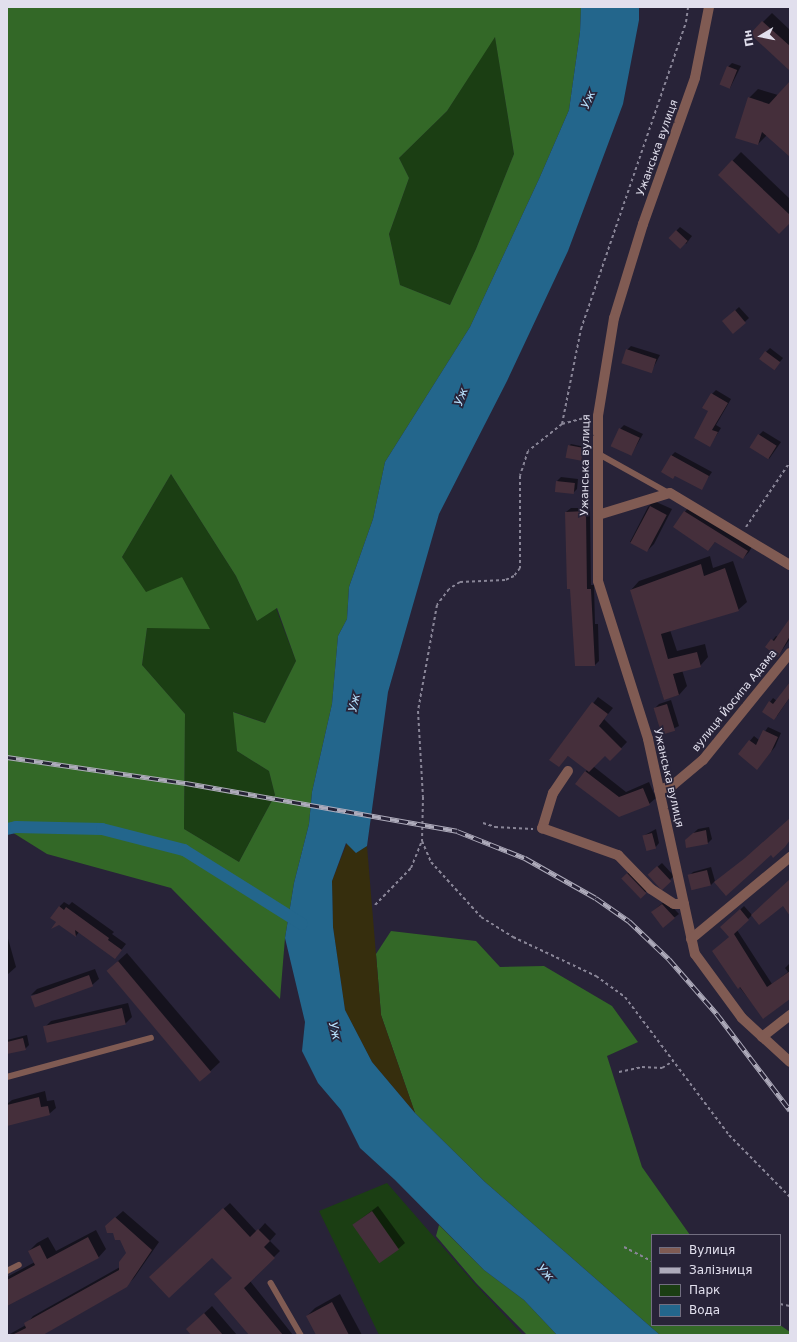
<!DOCTYPE html>
<html>
<head>
<meta charset="utf-8">
<style>
  body { margin:0 }
  #map { position:relative; width:797px; height:1342px; overflow:hidden; background:#282338; font-family:"DejaVu Sans",sans-serif }
  div>[style] { position:absolute }
  .green>* { inset:0; background:#1b3e13 }
  .forest>* { inset:0; background:#336827 }
  .sand>* { inset:0; background:#362e0d }
  .water>* { inset:0; background:#23668c }
  .shadow>* { inset:0; background:#0007; transform-origin:0 0 }
  .canal>* { height:12px; margin:-6px; padding:0 6px; transform-origin:6px; border-radius:6px; background:#23668c }
  .building>* { inset:0; background:#452f3b; transform-origin:0 0 }
  .path>* { height:2px; margin-top:-1px; transform-origin:0; background:repeating-linear-gradient(90deg,#898597 0 3px,transparent 0 6px) }
  .lane>* { height:5.5px; margin:-2.75px; padding:0 2.75px; transform-origin:2.75px; border-radius:2.75px; background:#805b53 }
  .street>* { height:10px; margin:-5px; padding:0 5px; transform-origin:5px; border-radius:5px; background:#805b53 }
  .rail>* { height:4.5px; margin-top:-2.25px; transform-origin:0; background:repeating-linear-gradient(90deg,#282338 0 9px,#aeabbb 0 18px); box-sizing:border-box; border-block:1px solid #aeabbb }
  span { translate:-50% -50%; white-space:nowrap; text-align:center; line-height:1.15; -webkit-text-stroke:3.5px #282338; paint-order:stroke }
  .street-label { font-size:11px; color:#e1dfed }
  .water-label { font-size:12px; color:#b9e2fd; font-style:italic }
  .frame { position:absolute; inset:0; border:8px solid #e1dfed; pointer-events:none }
  .legend { position:absolute; left:651px; top:1234px; width:130px; height:92px; box-sizing:border-box; background:#282338; border:1px solid #726e80; margin:0; padding:5px 7px; list-style:none; font-size:12px; color:#e1dfed }
  .legend li { display:flex; align-items:center; gap:8px; height:20px }
  .legend b { width:20px; border:1px solid #726e80 }
  .north { position:absolute; left:741px; top:16px; width:40px; height:40px; -webkit-text-stroke:3px #282338; paint-order:stroke; rotate:260deg; font-size:11px; font-weight:700; line-height:16px; text-align:center; color:#e1dfed }
  .north::after { content:''; display:block; margin:auto; width:14px; height:18px; background:#e1dfed; clip-path:polygon(50% 0,100% 100%,50% 72%,0 100%) }
</style>
</head>
<body>
<div id="map">
  <div class="green">
    <div style="clip-path:polygon(495px 36px,514px 154px,476px 249px,450px 305px,400px 285px,389px 234px,409px 178px,399px 158px,447px 111px)"></div>
    <div style="clip-path:polygon(171px 474px,236px 576px,257px 621px,276px 608px,296px 661px,265px 723px,234px 712px,237px 751px,269px 771px,275px 795px,239px 862px,184px 829px,185px 714px,142px 665px,147px 628px,210px 628px,146px 593px,122px 557px)"></div>
    <div style="clip-path:polygon(387px 1183px,475px 1284px,523px 1335px,379px 1335px,319px 1211px)"></div>
  </div>
  <div class="forest">
    <div style="clip-path:polygon(evenodd,7px 7px,581px 7px,580px 32px,569px 110px,539px 179px,470px 327px,385px 462px,373px 519px,349px 587px,347px 619px,338px 636px,332px 704px,312px 792px,309px 824px,294px 883px,285px 938px,280px 999px,171px 888px,47px 854px,7px 829px,7px 7px,495px 37px,514px 154px,476px 249px,450px 305px,400px 285px,389px 234px,409px 178px,399px 158px,447px 111px,495px 37px,7px 7px,171px 474px,236px 576px,257px 621px,277px 608px,296px 661px,265px 723px,233px 712px,237px 751px,269px 771px,275px 795px,239px 862px,184px 829px,185px 714px,142px 665px,147px 628px,210px 629px,182px 577px,146px 592px,122px 557px,171px 474px)"></div>
    <div style="clip-path:polygon(391px 931px,476px 941px,500px 967px,544px 966px,612px 1006px,638px 1042px,607px 1056px,642px 1167px,690px 1235px,652px 1235px,652px 1325px,780px 1325px,790px 1332px,790px 1335px,660px 1335px,485px 1182px,415px 1113px,381px 1015px,376px 954px)"></div>
    <div style="clip-path:polygon(439px 1225px,484px 1270px,524px 1300px,557px 1335px,527px 1335px,476px 1283px,436px 1236px)"></div>
  </div>
  <div class="sand">
    <div style="clip-path:polygon(347px 843px,356px 853px,367px 846px,381px 1015px,415px 1113px,372px 1062px,345px 1010px,333px 927px,332px 881px)"></div>
  </div>
  <div class="water">
    <div style="clip-path:polygon(581px 7px,639px 7px,639px 20px,623px 104px,568px 251px,507px 381px,439px 514px,388px 692px,367px 846px,356px 853px,346px 843px,332px 881px,333px 927px,345px 1010px,372px 1062px,415px 1113px,485px 1182px,660px 1335px,557px 1335px,524px 1300px,484px 1270px,395px 1180px,360px 1148px,341px 1110px,318px 1083px,302px 1051px,305px 1022px,285px 938px,294px 883px,309px 824px,312px 792px,332px 704px,338px 636px,347px 619px,349px 587px,373px 519px,385px 462px,470px 327px,539px 179px,569px 110px,580px 32px)"></div>
  </div>
  <div class="shadow">
    <div style="clip-path:polygon(772px 13px,790px 30px,790px 70px,751px 34px)"></div>
    <div style="clip-path:polygon(732px 63px,741px 66px,730px 88px,728px 67px)"></div>
    <div style="clip-path:polygon(790px 82px,790px 156px,767px 135px,758px 144px,749px 98px,758px 89px,778px 95px)"></div>
    <div style="clip-path:polygon(741px 152px,790px 199px,790px 222px,719px 175px)"></div>
    <div style="clip-path:polygon(680px 227px,692px 236px,686px 244px,676px 231px)"></div>
    <div style="clip-path:polygon(739px 307px,749px 318px,734px 332px,728px 317px)"></div>
    <div style="clip-path:polygon(631px 346px,660px 355px,651px 372px,627px 350px)"></div>
    <div style="clip-path:polygon(770px 348px,783px 358px,774px 369px,766px 352px)"></div>
    <div style="clip-path:polygon(716px 390px,731px 399px,716px 425px,721px 428px,710px 445px,709px 411px,712px 394px)"></div>
    <div style="clip-path:polygon(624px 425px,643px 434px,631px 455px,620px 429px)"></div>
    <div style="clip-path:polygon(763px 431px,781px 442px,769px 459px,759px 435px)"></div>
    <div style="clip-path:polygon(571px 444px,585px 447px,581px 460px,569px 446px)"></div>
    <div style="clip-path:polygon(675px 452px,712px 472px,701px 488px,676px 475px,673px 478px,671px 456px)"></div>
    <div style="clip-path:polygon(561px 477px,578px 479px,577px 489px,573px 493px,557px 481px)"></div>
    <div style="clip-path:polygon(654px 501px,672px 509px,654px 544px,647px 551px,630px 542px,648px 507px)"></div>
    <div style="clip-path:polygon(690px 505px,753px 545px,749px 552px,743px 558px,716px 541px,708px 550px,674px 527px)"></div>
    <div style="clip-path:polygon(571px 508px,590px 508px,591px 585px,594px 585px,595px 624px,598px 624px,599px 661px,595px 665px,566px 512px)"></div>
    <div style="clip-path:polygon(710px 556px,713px 568px,733px 561px,747px 602px,738px 610px,670px 630px,677px 651px,705px 644px,708px 657px,700px 666px,682px 670px,687px 686px,679px 695px,664px 699px,631px 590px,639px 581px)"></div>
    <div style="clip-path:polygon(790px 620px,790px 639px,778px 656px,767px 647px,776px 636px,778px 637px)"></div>
    <div style="clip-path:polygon(790px 684px,790px 697px,777px 716px,770px 702px,773px 698px,777px 701px)"></div>
    <div style="clip-path:polygon(598px 697px,613px 708px,604px 719px,627px 742px,610px 760px,605px 755px,593px 766px,626px 792px,649px 782px,656px 798px,649px 804px,619px 816px,585px 772px,588px 769px,569px 755px,559px 766px,550px 759px)"></div>
    <div style="clip-path:polygon(671px 700px,679px 726px,662px 734px,655px 708px,659px 704px)"></div>
    <div style="clip-path:polygon(768px 727px,781px 733px,775px 747px,761px 764px,739px 754px,754px 736px,759px 740px)"></div>
    <div style="clip-path:polygon(709px 827px,712px 839px,708px 843px,686px 840px,698px 829px)"></div>
    <div style="clip-path:polygon(656px 829px,659px 843px,655px 848px,643px 836px)"></div>
    <div style="clip-path:polygon(662px 863px,674px 876px,662px 887px,648px 875px)"></div>
    <div style="clip-path:polygon(711px 867px,715px 881px,711px 885px,689px 876px,693px 872px)"></div>
    <div style="left:631px;top:870px;width:26px;height:12px;rotate:47deg"></div>
    <div style="clip-path:polygon(790px 880px,790px 911px,783px 905px,752px 915px,737px 930px,772px 984px,788px 972px,785px 968px,790px 963px,790px 998px,764px 1018px,725px 969px,730px 936px,726px 923px,744px 906px,752px 915px)"></div>
    <div style="clip-path:polygon(666px 900px,679px 914px,663px 926px,652px 912px)"></div>
    <div style="clip-path:polygon(64px 902px,69px 905px,72px 902px,114px 932px,112px 934px,126px 944px,115px 958px,79px 932px,76px 936px,57px 922px,59px 907px)"></div>
    <div style="clip-path:polygon(7px 935px,16px 967px,7px 975px)"></div>
    <div style="clip-path:polygon(127px 953px,220px 1062px,202px 1079px,117px 962px)"></div>
    <div style="clip-path:polygon(95px 969px,99px 979px,92px 985px,31px 995px,37px 989px)"></div>
    <div style="clip-path:polygon(128px 1003px,132px 1017px,125px 1024px,45px 1027px,51px 1021px)"></div>
    <div style="clip-path:polygon(27px 1035px,29px 1045px,25px 1049px,7px 1053px,7px 1040px)"></div>
    <div style="clip-path:polygon(45px 1091px,47px 1101px,54px 1100px,56px 1108px,49px 1114px,7px 1125px,7px 1104px,12px 1100px)"></div>
    <div style="clip-path:polygon(230px 1203px,257px 1232px,265px 1223px,276px 1234px,270px 1241px,280px 1251px,250px 1281px,293px 1335px,250px 1335px,233px 1278px,212px 1256px,157px 1270px)"></div>
    <div style="clip-path:polygon(378px 1206px,405px 1243px,398px 1249px,353px 1225px)"></div>
    <div style="clip-path:polygon(123px 1211px,159px 1242px,134px 1278px,126px 1286px,41px 1335px,8px 1335px,26px 1325px,33px 1316px,120px 1267px,127px 1253px,114px 1219px)"></div>
    <div style="clip-path:polygon(96px 1230px,106px 1249px,98px 1258px,7px 1305px,7px 1277px,35px 1262px,29px 1251px,37px 1243px,48px 1237px,56px 1251px)"></div>
    <div style="clip-path:polygon(340px 1294px,362px 1335px,317px 1335px,307px 1316px,315px 1308px)"></div>
    <div style="clip-path:polygon(212px 1306px,237px 1335px,189px 1335px,191px 1333px,187px 1329px)"></div>
  </div>
  <div class="canal">
    <div style="left:7px;top:829px;width:9px;rotate:-13deg"></div>
    <div style="left:16px;top:827px;width:86px;rotate:1.3deg"></div>
    <div style="left:102px;top:829px;width:85px;rotate:14.4deg"></div>
    <div style="left:184px;top:850px;width:139px;rotate:32.1deg"></div>
  </div>
  <div class="building">
    <div style="clip-path:polygon(762px 21px,790px 46px,790px 71px,750px 34px)"></div>
    <div style="left:727px;top:66px;width:11px;height:20px;rotate:22deg"></div>
    <div style="clip-path:polygon(790px 81px,790px 157px,762px 132px,758px 145px,735px 138px,748px 97px,769px 104px)"></div>
    <div style="clip-path:polygon(732px 160px,790px 215px,790px 223px,779px 234px,718px 175px)"></div>
    <div style="left:676px;top:230px;width:16px;height:11px;rotate:43deg"></div>
    <div style="left:735px;top:310px;width:17px;height:17px;rotate:50deg"></div>
    <div style="left:626px;top:349px;width:32px;height:15px;rotate:18deg"></div>
    <div style="left:765px;top:351px;width:19px;height:10px;rotate:36deg"></div>
    <div style="clip-path:polygon(711px 393px,728px 403px,712px 430px,718px 432px,710px 447px,694px 438px,708px 411px,702px 408px)"></div>
    <div style="left:619px;top:428px;width:23px;height:20px;rotate:25deg"></div>
    <div style="left:758px;top:434px;width:22px;height:16px;rotate:32deg"></div>
    <div style="left:568px;top:445px;width:16px;height:13px;rotate:11deg"></div>
    <div style="clip-path:polygon(671px 455px,709px 476px,702px 490px,675px 476px,673px 479px,661px 472px)"></div>
    <div style="left:556px;top:481px;width:19px;height:11px;rotate:6deg"></div>
    <div style="left:650px;top:506px;width:19px;height:42px;rotate:28deg"></div>
    <div style="clip-path:polygon(586px 511px,587px 589px,591px 589px,595px 666px,575px 666px,570px 589px,567px 589px,565px 512px)"></div>
    <div style="clip-path:polygon(684px 511px,748px 551px,743px 559px,715px 542px,708px 551px,673px 527px)"></div>
    <div style="clip-path:polygon(701px 564px,704px 576px,725px 568px,739px 611px,661px 634px,668px 659px,697px 652px,701px 667px,673px 674px,679px 695px,664px 700px,630px 590px)"></div>
    <div style="clip-path:polygon(790px 618px,790px 636px,778px 657px,765px 647px,771px 639px,774px 641px)"></div>
    <div style="clip-path:polygon(790px 682px,790px 697px,774px 720px,762px 712px,769px 701px,773px 704px)"></div>
    <div style="clip-path:polygon(592px 702px,608px 714px,599px 726px,622px 749px,610px 761px,605px 756px,589px 772px,568px 756px,559px 767px,549px 760px)"></div>
    <div style="left:667px;top:704px;width:28px;height:14px;rotate:73deg"></div>
    <div style="clip-path:polygon(763px 730px,778px 737px,771px 752px,757px 770px,738px 754px,749px 740px,756px 745px)"></div>
    <div style="clip-path:polygon(585px 771px,619px 797px,643px 788px,650px 805px,619px 817px,575px 784px)"></div>
    <div style="clip-path:polygon(790px 818px,790px 840px,785px 847px,773px 858px,771px 855px,726px 896px,714px 882px,745px 858px)"></div>
    <div style="clip-path:polygon(706px 830px,708px 844px,686px 848px,685px 840px,693px 833px)"></div>
    <div style="left:652px;top:833px;width:16px;height:10px;rotate:75deg"></div>
    <div style="left:657px;top:866px;width:21px;height:13px;rotate:47deg"></div>
    <div style="left:707px;top:870px;width:16px;height:20px;rotate:76deg"></div>
    <div style="left:627px;top:873px;width:28px;height:8px;rotate:46deg"></div>
    <div style="clip-path:polygon(790px 879px,790px 916px,783px 906px,759px 925px,751px 915px)"></div>
    <div style="clip-path:polygon(662px 904px,675px 918px,663px 928px,651px 912px)"></div>
    <div style="clip-path:polygon(59px 906px,64px 910px,66px 907px,109px 938px,108px 940px,122px 950px,115px 959px,75px 930px,76px 937px,59px 925px,51px 929px,56px 922px,50px 918px)"></div>
    <div style="clip-path:polygon(740px 909px,749px 920px,734px 934px,767px 987px,790px 971px,790px 999px,763px 1019px,740px 987px,738px 989px,712px 951px,729px 937px,720px 927px)"></div>
    <div style="left:118px;top:961px;width:145px;height:15px;rotate:50deg"></div>
    <div style="left:89px;top:975px;width:12px;height:62px;rotate:70deg"></div>
    <div style="left:122px;top:1008px;width:17px;height:81px;rotate:77deg"></div>
    <div style="clip-path:polygon(23px 1038px,26px 1050px,7px 1054px,7px 1042px)"></div>
    <div style="clip-path:polygon(39px 1097px,41px 1107px,48px 1106px,50px 1115px,7px 1126px,7px 1105px)"></div>
    <div style="clip-path:polygon(223px 1208px,250px 1237px,258px 1229px,270px 1241px,264px 1247px,275px 1258px,244px 1288px,283px 1335px,249px 1335px,214px 1294px,232px 1278px,212px 1258px,169px 1298px,149px 1277px)"></div>
    <div style="left:372px;top:1211px;width:47px;height:24px;rotate:55deg"></div>
    <div style="clip-path:polygon(115px 1217px,152px 1250px,127px 1287px,43px 1335px,12px 1335px,26px 1328px,24px 1323px,119px 1270px,119px 1262px,126px 1253px,120px 1240px,115px 1240px,113px 1233px,107px 1233px,105px 1226px)"></div>
    <div style="clip-path:polygon(88px 1237px,99px 1258px,7px 1306px,7px 1280px,35px 1265px,28px 1251px,40px 1245px,47px 1259px)"></div>
    <div style="clip-path:polygon(332px 1302px,349px 1335px,316px 1335px,306px 1316px)"></div>
    <div style="clip-path:polygon(204px 1313px,223px 1335px,191px 1335px,186px 1329px)"></div>
  </div>
  <div class="path">
    <div style="left:588px;top:417px;width:27px;rotate:165deg"></div>
    <div style="left:562px;top:424px;width:43px;rotate:141.5deg"></div>
    <div style="left:528px;top:451px;width:26px;rotate:108deg"></div>
    <div style="left:520px;top:476px;width:92px;rotate:90deg"></div>
    <div style="left:520px;top:568px;width:10px;rotate:127deg"></div>
    <div style="left:514px;top:576px;width:10px;rotate:156deg"></div>
    <div style="left:505px;top:580px;width:45px;rotate:177.5deg"></div>
    <div style="left:460px;top:582px;width:13px;rotate:148deg"></div>
    <div style="left:449px;top:589px;width:20px;rotate:127deg"></div>
    <div style="left:437px;top:605px;width:108px;rotate:100.2deg"></div>
    <div style="left:418px;top:711px;width:86px;rotate:86.7deg"></div>
    <div style="left:423px;top:797px;width:44px;rotate:91.3deg"></div>
    <div style="left:422px;top:841px;width:23px;rotate:67deg"></div>
    <div style="left:431px;top:862px;width:74px;rotate:47.7deg"></div>
    <div style="left:481px;top:917px;width:38px;rotate:32deg"></div>
    <div style="left:513px;top:937px;width:92px;rotate:25.2deg"></div>
    <div style="left:596px;top:976px;width:36px;rotate:36deg"></div>
    <div style="left:625px;top:997px;width:173px;rotate:53deg"></div>
    <div style="left:729px;top:1135px;width:87px;rotate:45.5deg"></div>
    <div style="left:562px;top:424px;width:97px;rotate:-78.7deg"></div>
    <div style="left:581px;top:329px;width:324px;rotate:-71.1deg"></div>
    <div style="left:686px;top:22px;width:15px;rotate:-82deg"></div>
    <div style="left:746px;top:527px;width:78px;rotate:-55.9deg"></div>
    <div style="left:483px;top:823px;width:13px;rotate:18deg"></div>
    <div style="left:495px;top:827px;width:38px;rotate:3deg"></div>
    <div style="left:375px;top:905px;width:52px;rotate:-45.8deg"></div>
    <div style="left:411px;top:868px;width:29px;rotate:-68deg"></div>
    <div style="left:619px;top:1072px;width:24px;rotate:-12deg"></div>
    <div style="left:642px;top:1067px;width:20px;rotate:3deg"></div>
    <div style="left:662px;top:1068px;width:13px;rotate:-32deg"></div>
    <div style="left:624px;top:1247px;width:31px;rotate:27deg"></div>
    <div style="left:780px;top:1304px;width:10px;rotate:11deg"></div>
  </div>
  <div class="lane">
    <div style="left:597px;top:453px;width:82px;rotate:29.1deg"></div>
    <div style="left:7px;top:1077px;width:149px;rotate:-15.2deg"></div>
    <div style="left:7px;top:1271px;width:13px;rotate:-27deg"></div>
    <div style="left:271px;top:1283px;width:60px;rotate:60deg"></div>
  </div>
  <div class="street">
    <div style="left:709px;top:7px;width:72px;rotate:101.2deg"></div>
    <div style="left:695px;top:78px;width:155px;rotate:109.6deg"></div>
    <div style="left:643px;top:224px;width:98px;rotate:107.1deg"></div>
    <div style="left:614px;top:318px;width:99px;rotate:99.3deg"></div>
    <div style="left:598px;top:416px;width:165px;rotate:90deg"></div>
    <div style="left:598px;top:581px;width:166px;rotate:72.4deg"></div>
    <div style="left:648px;top:739px;width:220px;rotate:77.7deg"></div>
    <div style="left:695px;top:954px;width:79px;rotate:53.7deg"></div>
    <div style="left:742px;top:1018px;width:65px;rotate:42.5deg"></div>
    <div style="left:598px;top:515px;width:75px;rotate:-17deg"></div>
    <div style="left:670px;top:493px;width:140px;rotate:31deg"></div>
    <div style="left:568px;top:771px;width:27px;rotate:124deg"></div>
    <div style="left:553px;top:793px;width:37px;rotate:107deg"></div>
    <div style="left:542px;top:828px;width:81px;rotate:19.6deg"></div>
    <div style="left:618px;top:855px;width:47px;rotate:45.9deg"></div>
    <div style="left:651px;top:889px;width:27px;rotate:33deg"></div>
    <div style="left:674px;top:904px;width:10px"></div>
    <div style="left:659px;top:790px;width:15px;rotate:-20deg"></div>
    <div style="left:673px;top:785px;width:39px;rotate:-40deg"></div>
    <div style="left:703px;top:760px;width:138px;rotate:-50.9deg"></div>
    <div style="left:691px;top:939px;width:129px;rotate:-39.6deg"></div>
    <div style="left:762px;top:1037px;width:36px;rotate:-38deg"></div>
  </div>
  <div class="rail">
    <div style="left:7px;top:757px;width:181px;rotate:8.3deg"></div>
    <div style="left:186px;top:783px;width:275px;rotate:10deg"></div>
    <div style="left:457px;top:831px;width:73px;rotate:21.7deg"></div>
    <div style="left:525px;top:858px;width:81px;rotate:29.4deg"></div>
    <div style="left:596px;top:898px;width:40px;rotate:34.9deg"></div>
    <div style="left:629px;top:921px;width:55px;rotate:43.5deg"></div>
    <div style="left:669px;top:959px;width:73px;rotate:48.9deg"></div>
    <div style="left:717px;top:1014px;width:121px;rotate:52.8deg"></div>
  </div>
  <div class="street-label">
    <span style="left:658px;top:148px;rotate:-70deg">Ужанська вулиця</span>
    <span style="left:586px;top:465px;rotate:-89deg">Ужанська вулиця</span>
    <span style="left:735px;top:701px;rotate:-51deg">вулиця Йосипа Адама</span>
    <span style="left:668px;top:778px;rotate:77deg">Ужанська вулиця</span>
  </div>
  <div class="water-label">
    <span style="left:589px;top:100px;rotate:-67deg">Уж</span>
    <span style="left:462px;top:397px;rotate:-70deg">Уж</span>
    <span style="left:355px;top:703px;rotate:-78deg">Уж</span>
    <span style="left:334px;top:1031px;rotate:76deg">Уж</span>
    <span style="left:545px;top:1273px;rotate:46deg">Уж</span>
  </div>
  <div class="frame"></div>
  <ul class="legend">
  <li><b style="height:5px;background:#805b53"></b>Вулиця</li>
  <li><b style="height:5px;background:#aeabbb"></b>Залізниця</li>
  <li><b style="height:11px;background:#1b3e13"></b>Парк</li>
  <li><b style="height:11px;background:#23668c"></b>Вода</li>
  </ul>
  <div class="north">Пн</div>
</div>
</body>
</html>
